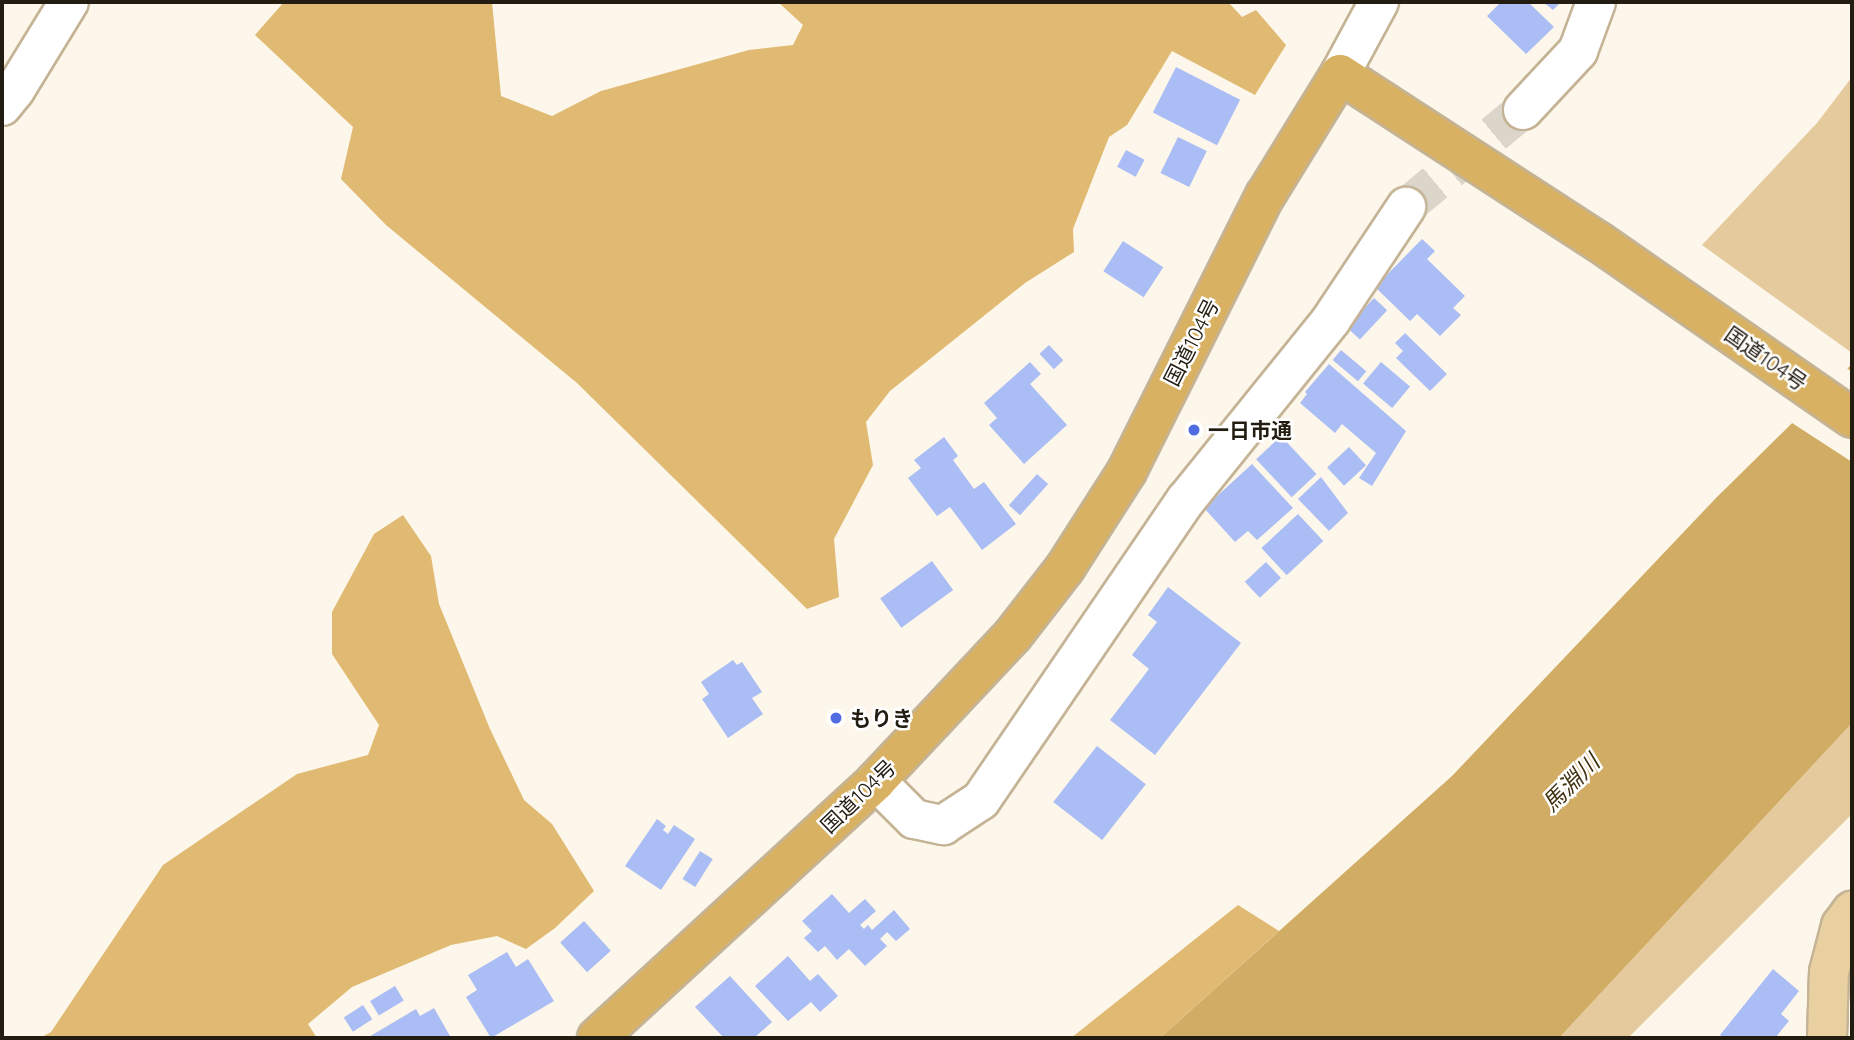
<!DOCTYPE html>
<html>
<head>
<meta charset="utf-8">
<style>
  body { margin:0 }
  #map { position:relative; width:1854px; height:1040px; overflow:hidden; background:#fdf6ea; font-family:Quicksand,"Noto Sans JP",sans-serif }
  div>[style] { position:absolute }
  .green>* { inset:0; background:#e4ca9c }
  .forest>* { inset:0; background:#e0ba72 }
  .water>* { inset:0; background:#d1ac64 }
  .pier>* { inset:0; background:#fdf6ea }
  .building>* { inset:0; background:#aabdf4; transform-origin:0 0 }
  .minor-tunnel>* { height:38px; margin-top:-19px; transform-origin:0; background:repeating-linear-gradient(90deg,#dcd5c9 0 38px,transparent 0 57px) }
  .roads { filter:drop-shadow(2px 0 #c4b395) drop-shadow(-2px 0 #c4b395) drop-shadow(0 2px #c4b395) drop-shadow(0 -2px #c4b395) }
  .minor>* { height:38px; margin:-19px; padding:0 19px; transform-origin:19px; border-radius:19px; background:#fff }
  .major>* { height:38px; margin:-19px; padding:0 19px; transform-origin:19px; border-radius:19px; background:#e8d0a1 }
  .highway>* { height:38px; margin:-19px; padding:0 19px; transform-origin:19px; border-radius:19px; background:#d9b163 }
  .dots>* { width:19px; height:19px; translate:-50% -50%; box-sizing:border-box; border:4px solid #fff; border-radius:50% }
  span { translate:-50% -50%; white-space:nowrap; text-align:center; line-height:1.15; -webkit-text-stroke:5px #fff; paint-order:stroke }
  .street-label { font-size:21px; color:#231c11 }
  .poi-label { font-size:21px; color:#231c11; font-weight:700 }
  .left { translate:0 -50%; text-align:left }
  .water-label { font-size:23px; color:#433313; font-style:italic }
  .frame { position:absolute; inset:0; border:4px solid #231c11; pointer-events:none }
</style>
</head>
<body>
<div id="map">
  <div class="green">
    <div style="clip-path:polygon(1852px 77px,1852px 353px,1702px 245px,1817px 123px)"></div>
    <div style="clip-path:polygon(1852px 723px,1852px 814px,1628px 1038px,1559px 1038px)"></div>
  </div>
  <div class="forest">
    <div style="clip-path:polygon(284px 2px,492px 2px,501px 96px,552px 116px,601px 91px,749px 50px,793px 45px,803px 25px,778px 2px,1228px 2px,1242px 17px,1256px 10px,1286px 45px,1255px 95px,1172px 51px,1127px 125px,1109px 137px,1073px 229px,1074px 252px,1025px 283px,890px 391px,866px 422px,873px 465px,834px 539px,839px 597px,807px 609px,577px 383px,386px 225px,341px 179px,353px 127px,255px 35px)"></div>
    <div style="clip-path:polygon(403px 515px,431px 556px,439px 604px,490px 729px,524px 800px,552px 824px,594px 891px,555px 928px,526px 949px,497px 936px,451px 945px,352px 987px,308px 1024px,317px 1038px,40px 1038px,51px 1032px,163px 865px,297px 774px,368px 755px,379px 725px,332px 654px,332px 612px,374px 534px)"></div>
    <div style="clip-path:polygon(1238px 905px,1279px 931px,1160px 1038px,1071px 1038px)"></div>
  </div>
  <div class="water">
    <div style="clip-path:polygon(1852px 364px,1852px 723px,1559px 1038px,1160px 1038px,1452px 776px,1716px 498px)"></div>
  </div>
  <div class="pier">
    <div style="clip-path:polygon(1844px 366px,1852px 372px,1852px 462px,1789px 421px)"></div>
  </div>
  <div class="building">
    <div style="clip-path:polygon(1501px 2px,1528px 2px,1554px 27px,1526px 54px,1487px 16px)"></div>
    <div style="clip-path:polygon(1543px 2px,1561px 2px,1553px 10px)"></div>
    <div style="left:1176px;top:67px;width:72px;height:51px;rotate:27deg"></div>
    <div style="left:1178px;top:137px;width:32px;height:40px;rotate:26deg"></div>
    <div style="left:1126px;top:150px;width:21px;height:19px;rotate:28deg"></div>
    <div style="clip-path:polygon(1422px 239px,1435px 251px,1427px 259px,1465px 296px,1453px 308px,1461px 315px,1440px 336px,1417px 314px,1410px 321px,1375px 287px)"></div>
    <div style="left:1123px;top:241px;width:48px;height:36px;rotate:33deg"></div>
    <div style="left:1374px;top:298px;width:18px;height:40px;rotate:43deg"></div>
    <div style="clip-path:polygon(1405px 333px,1447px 374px,1430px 391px,1396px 358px,1403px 351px,1395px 343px)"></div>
    <div style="left:1049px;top:345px;width:21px;height:13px;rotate:47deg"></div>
    <div style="left:1341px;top:350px;width:33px;height:13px;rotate:40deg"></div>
    <div style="clip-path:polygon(1030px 362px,1041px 374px,1030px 384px,1067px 425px,1024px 464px,989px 425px,997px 418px,984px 403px)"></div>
    <div style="left:1381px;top:362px;width:38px;height:28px;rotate:40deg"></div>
    <div style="clip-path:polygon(1329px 364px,1406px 431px,1372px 486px,1359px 478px,1376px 453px,1342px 424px,1335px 433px,1300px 403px,1307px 394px,1305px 392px)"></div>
    <div style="left:1281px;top:436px;width:52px;height:34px;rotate:47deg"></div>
    <div style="clip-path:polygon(944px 437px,958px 456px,953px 460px,974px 489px,984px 482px,1016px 524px,982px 550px,950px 507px,937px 516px,908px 478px,921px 468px,914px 460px)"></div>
    <div style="left:1349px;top:447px;width:25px;height:30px;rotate:47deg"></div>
    <div style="clip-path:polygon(1252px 464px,1293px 508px,1257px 540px,1248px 531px,1235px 542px,1204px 508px)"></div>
    <div style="left:1037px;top:474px;width:15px;height:42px;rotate:42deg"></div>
    <div style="clip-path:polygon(1321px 477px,1348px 513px,1329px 531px,1298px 499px)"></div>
    <div style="left:1298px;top:514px;width:37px;height:50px;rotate:47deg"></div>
    <div style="left:932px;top:561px;width:36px;height:64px;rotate:54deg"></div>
    <div style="left:1266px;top:562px;width:22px;height:29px;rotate:47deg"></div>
    <div style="clip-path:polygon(1168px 587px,1241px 643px,1155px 755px,1110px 720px,1149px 669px,1132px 655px,1157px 622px,1148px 615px)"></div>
    <div style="clip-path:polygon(733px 660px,737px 665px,742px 662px,762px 692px,752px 698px,763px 714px,728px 738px,702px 699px,709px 694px,701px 682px)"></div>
    <div style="left:1097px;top:746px;width:62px;height:71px;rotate:38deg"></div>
    <div style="clip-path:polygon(657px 819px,666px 826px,663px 830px,668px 834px,674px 825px,695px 839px,661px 890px,625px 866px)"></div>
    <div style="left:700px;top:851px;width:15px;height:33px;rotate:32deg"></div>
    <div style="clip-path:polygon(832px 894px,849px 913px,865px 899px,876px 911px,860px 925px,864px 929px,868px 925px,872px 930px,894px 910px,910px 929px,896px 941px,887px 932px,880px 939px,887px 946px,865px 966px,849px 949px,837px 960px,825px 946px,818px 952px,804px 938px,812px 931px,802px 921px)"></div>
    <div style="left:584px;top:921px;width:40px;height:32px;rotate:48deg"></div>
    <div style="clip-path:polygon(507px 952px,516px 967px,528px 959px,554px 1001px,491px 1038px,466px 997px,477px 990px,468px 975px)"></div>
    <div style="clip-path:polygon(788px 956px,810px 981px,818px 974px,838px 996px,820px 1012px,811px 1002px,788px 1021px,755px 986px)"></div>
    <div style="clip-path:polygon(1773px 969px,1799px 991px,1781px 1014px,1789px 1021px,1775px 1038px,1724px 1038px,1720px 1035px)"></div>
    <div style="clip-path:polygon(730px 976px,772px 1022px,754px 1038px,724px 1038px,695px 1007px)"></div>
    <div style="left:395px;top:986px;width:17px;height:29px;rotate:59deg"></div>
    <div style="left:363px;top:1005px;width:17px;height:23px;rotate:57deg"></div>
    <div style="clip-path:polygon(434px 1008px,450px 1036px,447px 1038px,367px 1038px,416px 1009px,420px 1016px)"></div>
  </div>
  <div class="minor-tunnel">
    <div style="left:1406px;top:207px;width:152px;rotate:-39.7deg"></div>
  </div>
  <div class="roads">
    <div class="minor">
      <div style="left:1340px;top:74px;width:82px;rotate:-61.6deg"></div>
      <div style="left:2px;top:106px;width:21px;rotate:-51deg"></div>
      <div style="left:15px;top:90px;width:103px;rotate:-58.5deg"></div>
      <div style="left:1523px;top:110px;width:81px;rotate:-47deg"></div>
      <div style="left:1578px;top:51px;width:52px;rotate:-69.8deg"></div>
      <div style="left:876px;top:781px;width:54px;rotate:45deg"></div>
      <div style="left:914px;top:819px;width:30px;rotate:12deg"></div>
      <div style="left:943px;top:825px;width:45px;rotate:-33.3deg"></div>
      <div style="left:981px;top:800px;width:363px;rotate:-55.7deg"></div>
      <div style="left:1186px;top:500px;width:231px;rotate:-51.1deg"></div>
      <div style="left:1331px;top:320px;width:136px;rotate:-56.4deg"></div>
    </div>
    <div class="major">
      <div style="left:1827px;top:1038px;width:66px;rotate:-88.3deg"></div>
      <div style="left:1829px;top:972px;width:48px;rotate:-75.4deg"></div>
      <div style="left:1841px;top:926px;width:19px;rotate:-54deg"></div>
    </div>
    <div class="highway">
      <div style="left:597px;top:1038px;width:379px;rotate:-42.6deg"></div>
      <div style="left:876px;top:781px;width:200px;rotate:-46.8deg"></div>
      <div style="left:1013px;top:635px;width:85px;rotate:-52.2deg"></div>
      <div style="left:1065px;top:568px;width:115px;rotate:-57.4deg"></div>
      <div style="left:1127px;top:471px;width:308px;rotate:-63.4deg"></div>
      <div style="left:1265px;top:196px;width:143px;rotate:-58.4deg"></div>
      <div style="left:1340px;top:74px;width:309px;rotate:33deg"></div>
      <div style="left:1599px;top:242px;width:308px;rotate:34.8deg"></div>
    </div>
  </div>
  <div class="dots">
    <div style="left:1194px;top:430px;background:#516ce1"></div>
    <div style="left:836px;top:718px;background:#516ce1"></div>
  </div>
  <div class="street-label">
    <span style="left:1191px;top:342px;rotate:-63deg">国道104号</span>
    <span style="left:1766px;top:358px;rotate:35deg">国道104号</span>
    <span style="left:858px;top:796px;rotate:-44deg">国道104号</span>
  </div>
  <div class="poi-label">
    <span class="left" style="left:1208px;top:430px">一日市通</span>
    <span class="left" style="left:850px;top:718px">もりき</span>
  </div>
  <div class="water-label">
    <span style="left:1571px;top:783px;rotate:-45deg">馬淵川</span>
  </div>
  <div class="frame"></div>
</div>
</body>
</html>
